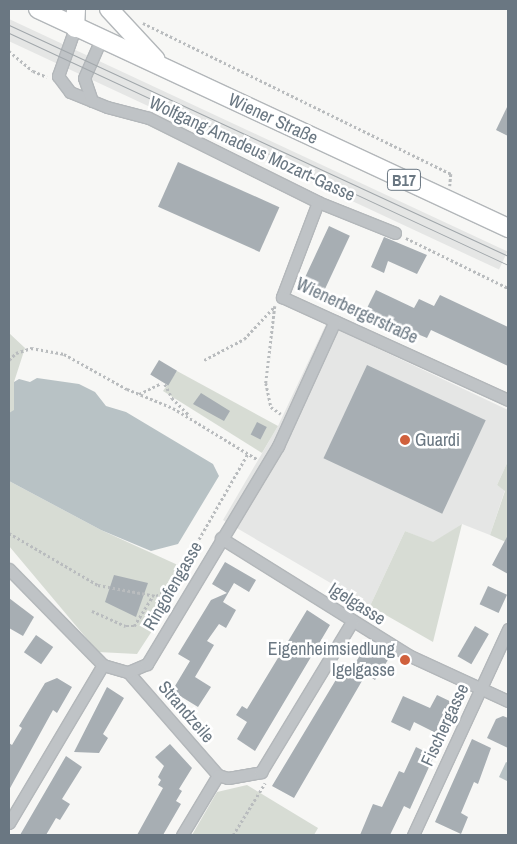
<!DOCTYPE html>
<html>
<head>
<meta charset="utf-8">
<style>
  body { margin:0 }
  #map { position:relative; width:517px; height:844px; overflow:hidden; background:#f7f7f5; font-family:"Archivo Narrow",sans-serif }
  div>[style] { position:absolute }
  .built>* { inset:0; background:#e5e6e5; transform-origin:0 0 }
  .green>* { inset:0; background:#d7dcd4 }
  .water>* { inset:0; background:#b8c2c5 }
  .building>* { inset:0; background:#a7aeb3; transform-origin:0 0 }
  .path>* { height:2.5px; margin-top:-1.25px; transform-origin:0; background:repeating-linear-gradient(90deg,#b9bcbe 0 2.5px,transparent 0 5px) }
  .roads { filter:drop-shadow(1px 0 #b3b7ba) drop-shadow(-1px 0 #b3b7ba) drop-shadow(0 1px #b3b7ba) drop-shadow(0 -1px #b3b7ba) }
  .street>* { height:11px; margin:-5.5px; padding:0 5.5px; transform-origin:5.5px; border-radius:5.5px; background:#bfc3c6 }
  .primary>* { height:18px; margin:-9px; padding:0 9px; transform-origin:9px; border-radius:9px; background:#fff }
  .tram>* { height:1px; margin:-0.5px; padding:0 0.5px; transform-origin:0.5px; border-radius:0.5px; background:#a1a7ab }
  .dots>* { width:14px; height:14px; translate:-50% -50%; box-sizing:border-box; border:2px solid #fff; border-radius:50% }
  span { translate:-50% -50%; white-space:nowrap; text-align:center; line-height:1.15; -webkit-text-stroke:5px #fff; paint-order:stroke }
  .shield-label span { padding:1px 4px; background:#fff; border:1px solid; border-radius:4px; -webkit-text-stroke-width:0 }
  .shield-label { font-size:16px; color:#6a7782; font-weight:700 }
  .street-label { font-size:18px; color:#6a7782 }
  .poi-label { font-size:18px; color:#6a7782 }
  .left { translate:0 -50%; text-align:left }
  .right { translate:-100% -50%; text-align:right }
  .frame { position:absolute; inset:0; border:10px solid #6a7782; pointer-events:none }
</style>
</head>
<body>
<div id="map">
  <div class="built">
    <div style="left:9px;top:19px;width:550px;height:20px;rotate:25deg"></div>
    <div style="clip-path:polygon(326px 324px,508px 410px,508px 461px,497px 485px,505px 490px,490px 535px,462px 524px,433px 543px,405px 531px,370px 606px,223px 520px,278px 426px)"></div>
  </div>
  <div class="green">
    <div style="clip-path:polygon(9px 333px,25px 348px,14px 382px,14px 411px,10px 413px)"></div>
    <div style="clip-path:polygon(177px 371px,278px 426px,262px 453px,163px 391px)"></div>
    <div style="clip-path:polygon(508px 461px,508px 543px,490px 535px,505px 491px,497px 485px)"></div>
    <div style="clip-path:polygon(9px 481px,101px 530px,191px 571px,137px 654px,98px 652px,9px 546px)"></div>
    <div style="clip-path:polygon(462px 524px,433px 642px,370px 606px,405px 531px,433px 542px)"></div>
    <div style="clip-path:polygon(247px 785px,318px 828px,314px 835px,192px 835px,217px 792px)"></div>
  </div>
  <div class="water">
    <div style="clip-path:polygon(37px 378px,79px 384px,95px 392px,106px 406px,126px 412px,213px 464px,219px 476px,178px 544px,151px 551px,101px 530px,9px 481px,9px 413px,14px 410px,14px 382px,19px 379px,30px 382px)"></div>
    <div style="clip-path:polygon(506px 762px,508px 763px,507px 781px,499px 777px)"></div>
  </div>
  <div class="building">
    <div style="clip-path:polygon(508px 105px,508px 136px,496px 130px)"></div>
    <div style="left:178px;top:162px;width:111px;height:49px;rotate:24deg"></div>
    <div style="left:329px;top:226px;width:23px;height:61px;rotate:25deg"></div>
    <div style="clip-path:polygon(384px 237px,427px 255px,417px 274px,388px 261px,384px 273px,371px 267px)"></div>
    <div style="clip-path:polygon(376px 290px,414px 308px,419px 299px,434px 306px,440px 295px,508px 327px,508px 366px,431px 330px,427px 338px,365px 312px)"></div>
    <div style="left:159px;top:360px;width:21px;height:17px;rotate:31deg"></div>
    <div style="left:367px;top:365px;width:131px;height:103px;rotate:25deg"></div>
    <div style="clip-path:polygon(201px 393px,230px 411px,224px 421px,193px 404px)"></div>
    <div style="left:257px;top:422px;width:11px;height:14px;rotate:27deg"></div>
    <div style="clip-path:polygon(508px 535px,508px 574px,492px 565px)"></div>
    <div style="clip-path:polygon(225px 562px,256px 580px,249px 592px,234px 583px,223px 602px,236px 610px,226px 628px,219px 624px,207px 641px,214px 645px,195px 677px,211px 687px,198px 707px,172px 691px,190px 661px,178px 654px,211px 600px,227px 593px,212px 584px)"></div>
    <div style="clip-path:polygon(114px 575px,148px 583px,136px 617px,105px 602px)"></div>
    <div style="left:488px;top:586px;width:21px;height:20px;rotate:25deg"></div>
    <div style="clip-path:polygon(9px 598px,34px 617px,23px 636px,9px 628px)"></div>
    <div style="clip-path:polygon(307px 610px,330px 625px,255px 751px,237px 739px,247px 722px,236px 715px,242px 706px,247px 709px)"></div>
    <div style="left:475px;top:626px;width:16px;height:35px;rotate:30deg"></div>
    <div style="left:36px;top:635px;width:21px;height:21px;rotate:35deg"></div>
    <div style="clip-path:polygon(366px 646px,388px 660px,375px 680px,366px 674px,294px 798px,272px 786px,337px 678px,343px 682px)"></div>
    <div style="clip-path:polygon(57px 678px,72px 687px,57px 713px,53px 710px,9px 790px,9px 743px,12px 745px,22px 728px,19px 726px,45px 683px)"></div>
    <div style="clip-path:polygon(107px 687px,124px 698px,103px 734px,108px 738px,99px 753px,74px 752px)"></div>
    <div style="clip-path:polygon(437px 695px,460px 706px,444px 737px,414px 722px,410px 731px,391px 722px,403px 696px,430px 708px)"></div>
    <div style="clip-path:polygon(503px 716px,508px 718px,508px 748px,487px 738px,496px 719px)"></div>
    <div style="clip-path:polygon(472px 739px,491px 748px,478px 784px,474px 782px,461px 813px,468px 817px,461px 834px,435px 822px)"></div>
    <div style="clip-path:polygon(170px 744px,192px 768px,179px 789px,182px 791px,176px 801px,181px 804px,163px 835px,137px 835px,163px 788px,158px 785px,161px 780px,158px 777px,164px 766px,155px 757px)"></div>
    <div style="clip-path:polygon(416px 747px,434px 756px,410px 809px,404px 806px,390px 835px,360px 835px,373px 804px,382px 807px,399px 771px,404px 773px)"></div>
    <div style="clip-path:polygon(66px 756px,82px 767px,62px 799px,70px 804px,60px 820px,56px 818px,46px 835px,20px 835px)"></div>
  </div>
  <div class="path">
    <div style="left:143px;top:23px;width:343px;rotate:26.1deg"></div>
    <div style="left:451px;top:174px;width:12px;rotate:95deg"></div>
    <div style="left:9px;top:51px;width:31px;rotate:40deg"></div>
    <div style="left:33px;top:71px;width:15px;rotate:23deg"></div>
    <div style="left:406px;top:238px;width:114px;rotate:26.1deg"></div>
    <div style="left:275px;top:306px;width:78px;rotate:96.7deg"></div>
    <div style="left:266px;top:383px;width:25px;rotate:78deg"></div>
    <div style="left:271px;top:407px;width:12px;rotate:35deg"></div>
    <div style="left:9px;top:360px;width:10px;rotate:-45deg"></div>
    <div style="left:16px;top:353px;width:16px;rotate:-18deg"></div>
    <div style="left:31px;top:348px;width:34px;rotate:10deg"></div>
    <div style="left:64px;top:354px;width:72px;rotate:29.1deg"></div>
    <div style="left:127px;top:389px;width:50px;rotate:22.4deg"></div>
    <div style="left:173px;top:408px;width:98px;rotate:31.3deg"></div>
    <div style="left:204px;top:360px;width:45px;rotate:-27.7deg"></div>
    <div style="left:244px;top:339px;width:45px;rotate:-46.8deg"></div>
    <div style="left:165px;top:384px;width:16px;rotate:63deg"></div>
    <div style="left:172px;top:398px;width:25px;rotate:45deg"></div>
    <div style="left:139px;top:394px;width:25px;rotate:-26deg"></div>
    <div style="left:9px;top:533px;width:103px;rotate:30.3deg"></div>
    <div style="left:98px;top:585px;width:59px;rotate:10.7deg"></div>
    <div style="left:156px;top:596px;width:16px;rotate:-30deg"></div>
    <div style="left:170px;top:588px;width:17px;rotate:-57deg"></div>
    <div style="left:179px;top:574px;width:139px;rotate:-60.3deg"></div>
    <div style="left:92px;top:611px;width:37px;rotate:24deg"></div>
    <div style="left:126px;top:626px;width:8px"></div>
    <div style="left:134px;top:626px;width:36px;rotate:-58deg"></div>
    <div style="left:233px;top:835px;width:61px;rotate:-58.4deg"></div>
  </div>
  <div class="roads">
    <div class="street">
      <div style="left:75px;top:28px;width:51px;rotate:109.5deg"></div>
      <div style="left:58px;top:76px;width:20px;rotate:53deg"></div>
      <div style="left:70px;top:92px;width:40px;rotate:22deg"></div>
      <div style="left:107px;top:107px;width:43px;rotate:14.7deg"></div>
      <div style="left:149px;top:118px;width:189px;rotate:26.4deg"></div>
      <div style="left:318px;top:202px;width:83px;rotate:21.9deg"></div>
      <div style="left:92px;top:101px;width:24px;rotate:-109deg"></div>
      <div style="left:84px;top:78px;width:43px;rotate:-66.4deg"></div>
      <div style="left:318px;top:202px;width:102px;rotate:110.8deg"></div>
      <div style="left:282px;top:297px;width:248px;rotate:24.5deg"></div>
      <div style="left:221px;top:538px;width:221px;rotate:32deg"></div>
      <div style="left:408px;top:655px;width:110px;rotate:24.7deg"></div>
      <div style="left:9px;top:569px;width:134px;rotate:45.6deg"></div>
      <div style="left:128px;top:672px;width:137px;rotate:48.9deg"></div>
      <div style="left:9px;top:823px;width:184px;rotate:-59.3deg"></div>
      <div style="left:103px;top:665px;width:26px;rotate:16deg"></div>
      <div style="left:128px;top:672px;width:21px;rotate:-23deg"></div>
      <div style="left:147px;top:664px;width:254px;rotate:-59deg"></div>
      <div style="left:278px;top:446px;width:137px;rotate:-65.5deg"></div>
      <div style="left:182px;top:835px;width:70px;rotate:-59deg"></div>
      <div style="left:218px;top:775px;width:10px;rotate:17deg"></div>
      <div style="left:228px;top:778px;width:34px;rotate:-10deg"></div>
      <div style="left:261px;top:772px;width:175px;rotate:-58.8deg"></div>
      <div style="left:413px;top:835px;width:227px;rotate:-65.2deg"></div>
    </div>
    <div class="primary">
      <div style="left:38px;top:9px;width:519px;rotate:24.98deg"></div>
      <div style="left:109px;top:9px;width:69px;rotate:47.3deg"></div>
      <div style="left:75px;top:28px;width:19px;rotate:-87deg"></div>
    </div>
  </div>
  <div class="tram">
    <div style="left:9px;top:25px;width:550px;rotate:24.84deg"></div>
    <div style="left:9px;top:33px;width:550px;rotate:24.94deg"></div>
  </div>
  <div class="dots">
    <div style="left:405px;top:440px;background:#d0603c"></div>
    <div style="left:405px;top:660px;background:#d0603c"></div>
  </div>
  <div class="shield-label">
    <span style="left:404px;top:180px">B17</span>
  </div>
  <div class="street-label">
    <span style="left:273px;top:119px;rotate:25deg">Wiener Straße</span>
    <span style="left:252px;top:149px;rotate:25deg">Wolfgang Amadeus Mozart-Gasse</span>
    <span style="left:357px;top:311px;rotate:25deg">Wienerbergerstraße</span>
    <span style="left:173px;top:586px;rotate:-60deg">Ringofengasse</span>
    <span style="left:357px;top:604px;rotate:32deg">Igelgasse</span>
    <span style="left:186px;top:712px;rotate:49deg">Strandzeile</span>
    <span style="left:445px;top:725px;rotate:-65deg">Fischergasse</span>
  </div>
  <div class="poi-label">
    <span class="left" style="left:415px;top:440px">Guardi</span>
    <span class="right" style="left:395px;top:660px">Eigenheimsiedlung<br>Igelgasse</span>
  </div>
  <div class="frame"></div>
</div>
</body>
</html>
